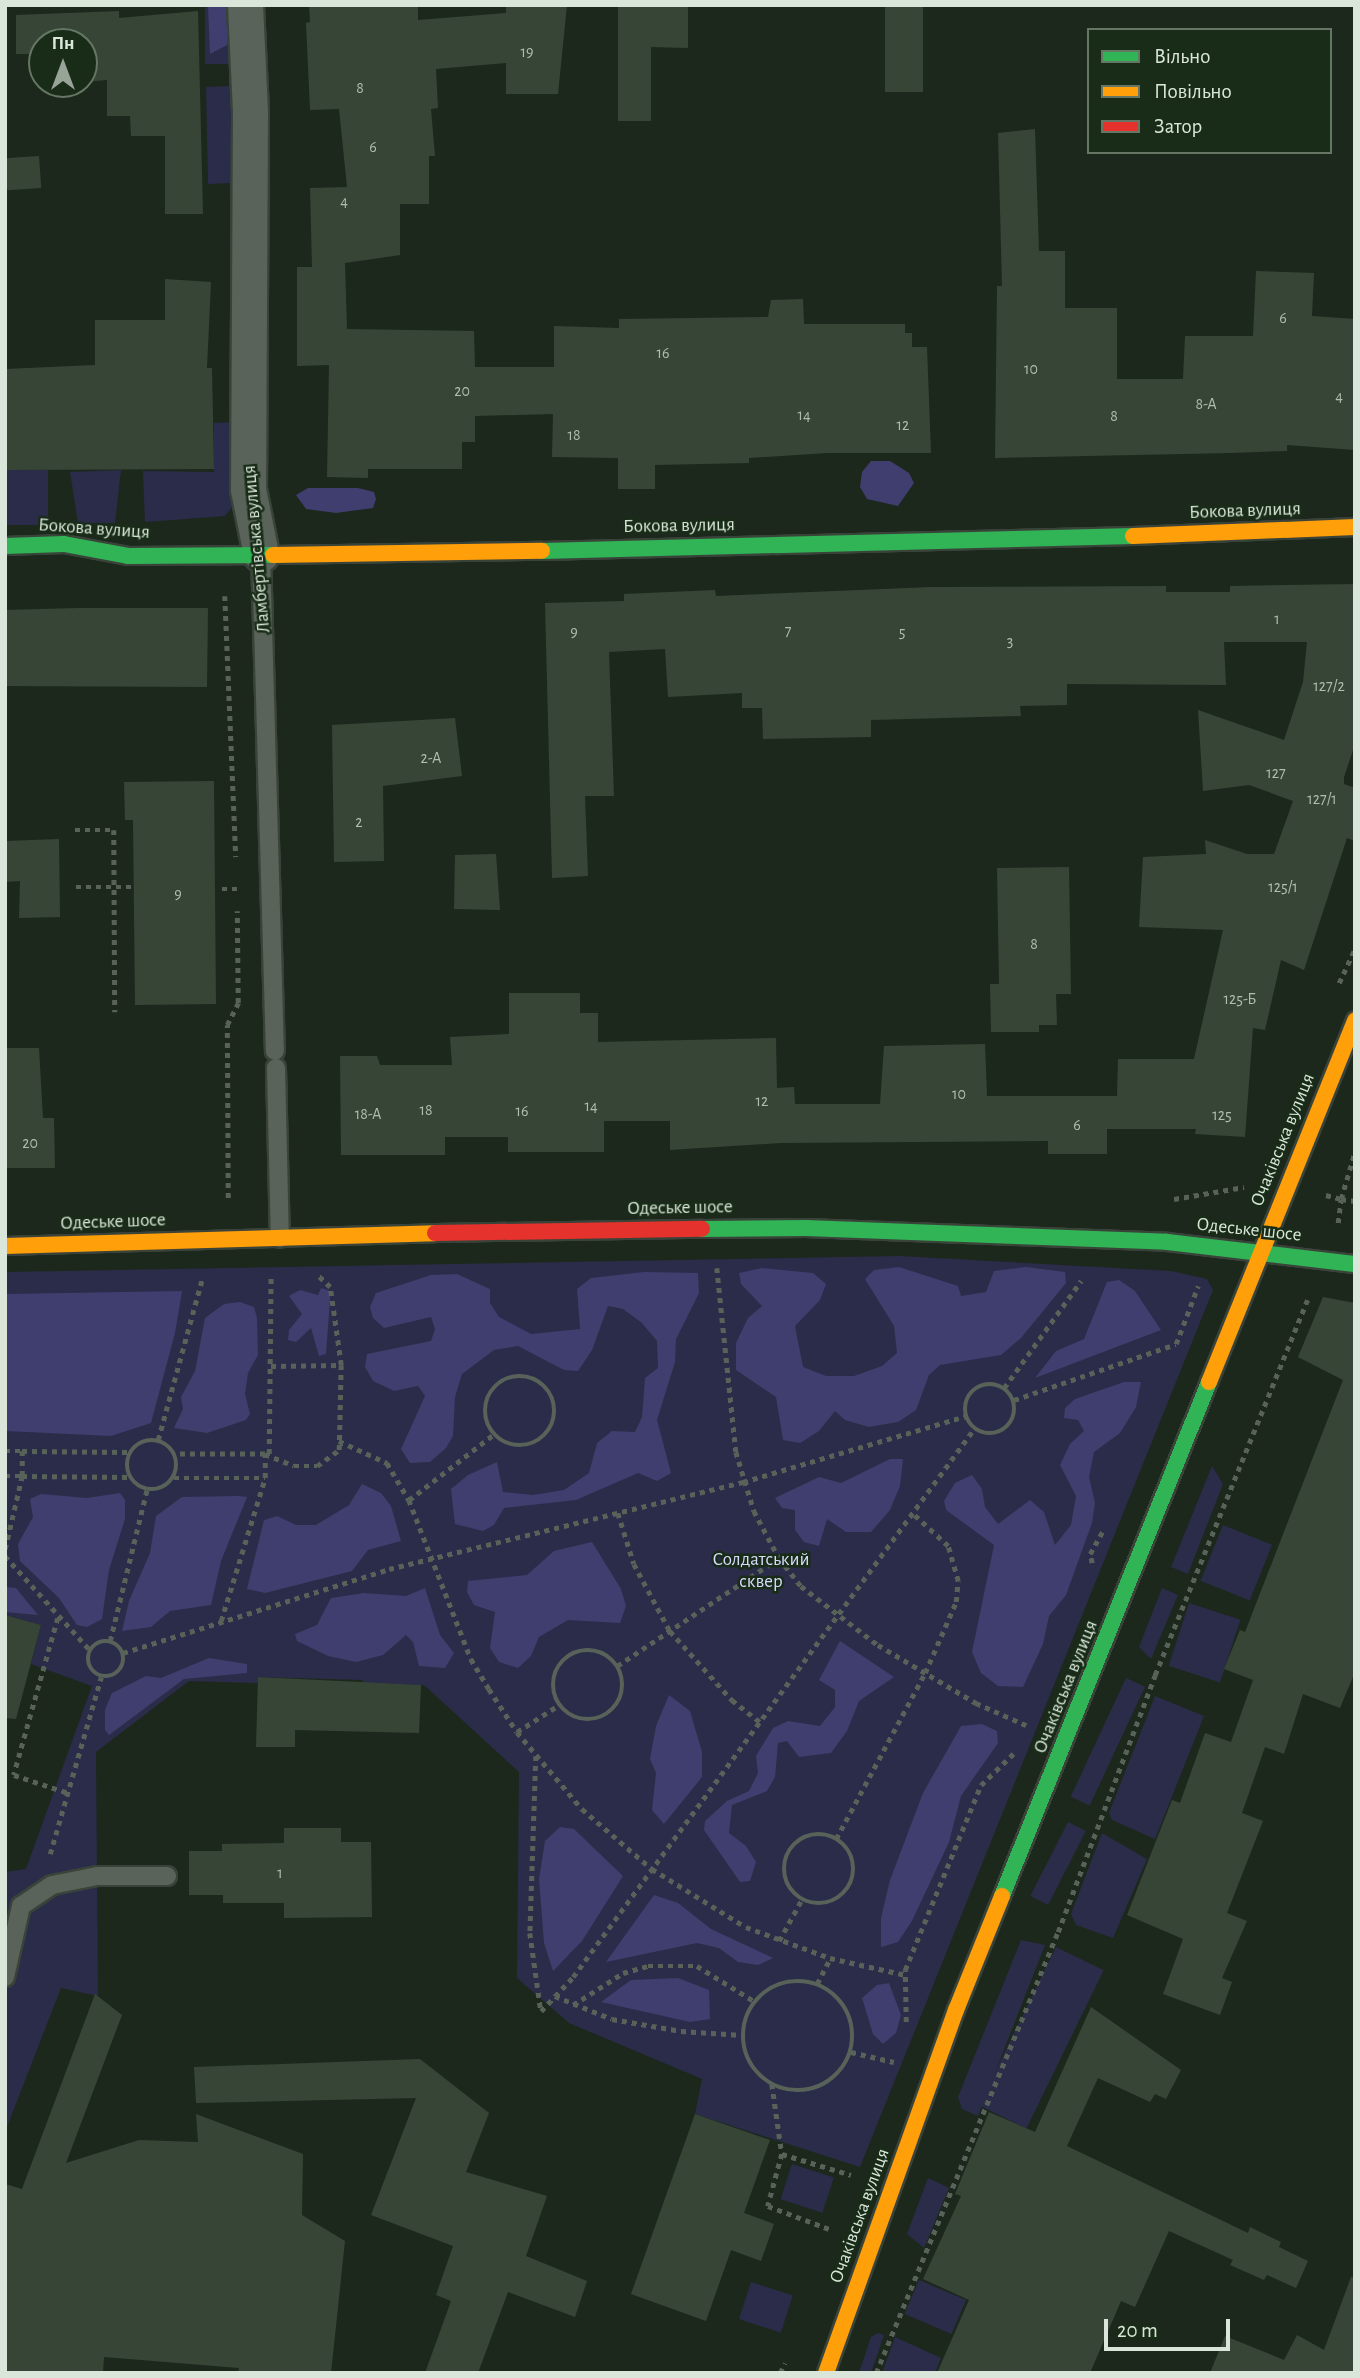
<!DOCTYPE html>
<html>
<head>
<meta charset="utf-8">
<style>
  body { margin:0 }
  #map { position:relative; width:1360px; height:2378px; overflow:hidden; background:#1c281c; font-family:"Alegreya Sans",sans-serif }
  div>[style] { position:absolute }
  .green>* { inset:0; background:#2b2c49; transform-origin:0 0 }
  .forest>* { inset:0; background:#3f3e6f }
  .building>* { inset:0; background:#374537; transform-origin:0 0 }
  .path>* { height:4.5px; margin-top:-2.25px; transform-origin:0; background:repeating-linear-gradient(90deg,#596259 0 5px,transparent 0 10px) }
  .path>.ring { margin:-2.25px; padding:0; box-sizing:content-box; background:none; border:4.5px solid #596259; border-radius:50% }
  .roads { filter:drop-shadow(2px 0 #3a433a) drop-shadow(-2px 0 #3a433a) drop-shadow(0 2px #3a433a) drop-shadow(0 -2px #3a433a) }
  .lane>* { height:18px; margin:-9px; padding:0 9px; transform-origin:9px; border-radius:9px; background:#596359 }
  .street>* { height:35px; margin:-17.5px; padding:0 17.5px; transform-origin:17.5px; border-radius:17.5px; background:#596359 }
  .fast>* { height:16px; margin:-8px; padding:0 8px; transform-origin:8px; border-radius:8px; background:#30b455 }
  .slow>* { height:16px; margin:-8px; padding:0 8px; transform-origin:8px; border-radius:8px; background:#ff9f0a }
  .jam>* { height:16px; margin:-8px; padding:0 8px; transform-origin:8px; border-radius:8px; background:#e5322d }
  span { translate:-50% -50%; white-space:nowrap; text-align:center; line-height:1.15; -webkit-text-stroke:5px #182c18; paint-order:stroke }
  .number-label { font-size:16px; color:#b0beb0 }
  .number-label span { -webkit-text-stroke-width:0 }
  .street-label { font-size:19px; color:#d9e6d9 }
  .park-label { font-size:19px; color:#d7d9fe }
  .frame { position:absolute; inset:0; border:7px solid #d9e6d9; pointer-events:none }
  .legend { position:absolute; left:1087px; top:28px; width:245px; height:126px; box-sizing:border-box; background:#182c18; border:2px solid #657665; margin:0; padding:9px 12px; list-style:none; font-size:21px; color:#d9e6d9 }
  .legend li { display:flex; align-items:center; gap:14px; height:35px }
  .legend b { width:35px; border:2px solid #657665 }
  .north { position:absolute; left:28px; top:28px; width:70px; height:70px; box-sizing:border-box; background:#182c18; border:2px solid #657665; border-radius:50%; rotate:0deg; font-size:19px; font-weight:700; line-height:28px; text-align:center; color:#d9e6d9 }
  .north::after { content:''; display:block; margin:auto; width:24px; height:32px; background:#97a497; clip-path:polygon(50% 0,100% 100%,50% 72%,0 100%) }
  .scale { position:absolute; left:1104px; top:2319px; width:126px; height:32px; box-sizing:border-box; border:4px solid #d9e6d9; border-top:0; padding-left:9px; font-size:21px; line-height:24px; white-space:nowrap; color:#d9e6d9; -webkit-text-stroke:5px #182c18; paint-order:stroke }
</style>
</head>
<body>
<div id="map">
  <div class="green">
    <div style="left:205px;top:5px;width:23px;height:59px"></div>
    <div style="clip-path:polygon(231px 86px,234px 220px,230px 183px,208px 184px,206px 87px)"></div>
    <div style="clip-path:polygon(233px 422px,233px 506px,225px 516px,145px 522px,143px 471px,214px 472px,214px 423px)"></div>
    <div style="left:5px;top:470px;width:43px;height:55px"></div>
    <div style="clip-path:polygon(121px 470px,115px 523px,78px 523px,70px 472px)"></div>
    <div style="clip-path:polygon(900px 1256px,1171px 1271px,1207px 1279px,1213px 1290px,860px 2167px,695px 2114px,702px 2079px,569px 2023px,517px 1978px,519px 1772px,424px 1685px,363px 1684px,363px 1680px,258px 1677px,258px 1683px,189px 1681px,96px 1752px,98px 1996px,61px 1988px,5px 2132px,5px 1872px,26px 1869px,92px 1686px,31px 1664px,41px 1625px,5px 1615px,5px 1272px)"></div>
    <div style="clip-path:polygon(1212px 1466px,1223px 1484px,1188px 1574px,1171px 1567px)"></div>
    <div style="left:1223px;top:1525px;width:53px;height:60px;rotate:22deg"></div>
    <div style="clip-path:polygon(1162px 1588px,1178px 1595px,1151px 1659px,1139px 1647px)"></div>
    <div style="left:1189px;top:1603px;width:54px;height:66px;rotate:18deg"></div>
    <div style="left:1126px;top:1678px;width:21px;height:131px;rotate:25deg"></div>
    <div style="clip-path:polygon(1155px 1696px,1204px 1716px,1155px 1839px,1112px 1820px,1109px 1813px)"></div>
    <div style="left:1068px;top:1822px;width:20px;height:83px;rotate:27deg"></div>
    <div style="clip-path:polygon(1102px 1833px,1147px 1859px,1113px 1938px,1076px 1925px,1071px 1914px)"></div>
    <div style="clip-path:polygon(1021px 1940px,1045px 1945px,978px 2116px,962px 2109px,958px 2097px)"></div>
    <div style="left:1056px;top:1947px;width:53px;height:176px;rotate:26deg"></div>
    <div style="left:792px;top:2164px;width:44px;height:37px;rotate:18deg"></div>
    <div style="clip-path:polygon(928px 2178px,949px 2188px,924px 2248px,907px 2234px)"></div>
    <div style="left:919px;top:2280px;width:51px;height:37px;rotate:23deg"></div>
    <div style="left:751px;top:2282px;width:44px;height:39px;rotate:18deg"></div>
    <div style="clip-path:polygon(878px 2333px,884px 2335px,871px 2373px,859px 2373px,871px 2337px)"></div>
    <div style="clip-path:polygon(895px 2337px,941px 2358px,935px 2373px,882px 2373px)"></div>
  </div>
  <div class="forest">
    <div style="clip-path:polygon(208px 5px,228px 5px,227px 45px,210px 54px)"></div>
    <div style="clip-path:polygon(871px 461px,890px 461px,909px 473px,914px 483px,898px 506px,867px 499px,860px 487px,862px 472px)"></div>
    <div style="clip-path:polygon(308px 488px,358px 488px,374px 492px,376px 499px,373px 508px,336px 513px,306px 509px,296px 495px)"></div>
    <div style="clip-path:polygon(899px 1267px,958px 1286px,961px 1296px,986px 1292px,994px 1271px,1026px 1267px,1065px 1272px,1066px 1283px,1021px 1338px,1001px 1355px,940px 1365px,929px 1375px,916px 1410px,898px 1422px,869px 1427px,845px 1420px,835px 1411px,819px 1431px,800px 1443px,783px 1440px,776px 1397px,736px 1370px,736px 1343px,748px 1318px,762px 1306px,741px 1284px,739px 1273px,762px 1268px,813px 1273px,826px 1284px,820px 1300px,795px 1326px,803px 1367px,826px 1376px,854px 1376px,882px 1366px,897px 1353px,894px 1326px,865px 1279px,874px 1270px)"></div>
    <div style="clip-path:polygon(644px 1272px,698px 1273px,699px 1293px,676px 1339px,675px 1362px,657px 1420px,671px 1473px,657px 1481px,638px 1473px,576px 1500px,504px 1508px,494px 1525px,483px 1531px,455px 1524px,451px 1489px,468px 1475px,497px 1462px,503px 1492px,533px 1495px,564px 1490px,589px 1473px,597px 1443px,612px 1431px,635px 1432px,642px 1417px,645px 1378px,658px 1368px,657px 1341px,642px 1323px,623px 1309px,608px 1306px,592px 1350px,578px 1371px,564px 1370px,518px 1346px,494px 1350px,462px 1374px,455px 1397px,453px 1436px,446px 1448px,430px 1462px,410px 1463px,401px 1449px,425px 1396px,418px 1386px,394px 1391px,373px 1381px,365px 1367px,367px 1354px,431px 1341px,435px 1329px,431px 1317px,384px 1328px,373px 1318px,370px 1307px,376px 1293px,431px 1275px,457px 1274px,490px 1289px,490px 1303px,499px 1317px,531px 1334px,580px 1329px,577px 1289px,591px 1278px)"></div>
    <div style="clip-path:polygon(1119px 1280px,1135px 1291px,1161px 1330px,1035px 1378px,1056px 1351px,1084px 1339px,1107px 1282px)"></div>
    <div style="clip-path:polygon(321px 1288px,330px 1291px,330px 1300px,326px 1354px,319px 1356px,311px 1328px,296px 1342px,288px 1340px,289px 1330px,302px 1314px,289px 1296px,300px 1290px,318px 1295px)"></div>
    <div style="clip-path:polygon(182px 1291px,175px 1333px,151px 1423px,111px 1436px,5px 1431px,5px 1294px)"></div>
    <div style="clip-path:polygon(240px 1302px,254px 1307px,257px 1318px,258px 1355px,248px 1373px,245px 1394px,250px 1414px,246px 1420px,207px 1433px,174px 1428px,183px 1409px,181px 1397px,195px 1371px,205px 1318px,224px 1304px)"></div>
    <div style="clip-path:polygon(1124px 1382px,1141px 1382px,1136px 1407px,1120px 1433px,1094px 1452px,1089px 1477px,1095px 1503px,1092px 1523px,1066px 1595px,1049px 1616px,1043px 1644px,1023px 1687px,998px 1686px,981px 1673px,972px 1652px,994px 1545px,946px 1510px,944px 1501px,955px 1483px,972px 1475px,982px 1489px,985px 1507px,998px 1524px,1030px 1500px,1044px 1512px,1055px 1545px,1071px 1525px,1076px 1496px,1060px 1465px,1070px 1444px,1084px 1431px,1078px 1420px,1064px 1418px,1065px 1408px,1075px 1399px)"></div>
    <div style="clip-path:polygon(890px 1459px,903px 1459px,900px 1486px,890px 1510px,871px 1532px,846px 1532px,827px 1519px,819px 1546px,804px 1542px,795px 1530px,795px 1510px,782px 1508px,775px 1498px,819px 1477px,841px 1483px)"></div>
    <div style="clip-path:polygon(362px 1484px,381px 1493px,391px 1506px,401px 1541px,368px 1550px,352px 1571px,265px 1593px,247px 1589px,264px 1520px,277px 1516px,296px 1525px,316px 1525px,349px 1505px)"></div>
    <div style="clip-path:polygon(120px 1493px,125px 1500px,125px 1519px,109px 1570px,102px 1619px,87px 1627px,77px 1625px,59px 1598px,20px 1561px,18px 1544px,33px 1517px,30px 1499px,41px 1494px,87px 1498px)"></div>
    <div style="clip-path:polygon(239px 1496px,247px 1497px,221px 1561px,211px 1605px,170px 1611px,151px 1627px,122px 1631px,129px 1601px,150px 1553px,156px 1516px,182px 1497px)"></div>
    <div style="clip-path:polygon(592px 1542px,621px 1589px,626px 1606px,620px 1623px,568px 1620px,539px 1637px,531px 1656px,518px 1668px,499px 1662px,490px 1648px,495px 1612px,474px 1605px,467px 1592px,468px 1581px,527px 1575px,554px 1551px)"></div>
    <div style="clip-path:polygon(5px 1587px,16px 1588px,38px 1615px,5px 1612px)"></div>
    <div style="clip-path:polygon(425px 1588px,440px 1635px,454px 1653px,445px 1668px,419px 1666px,413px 1642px,406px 1635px,383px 1655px,356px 1662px,328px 1656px,297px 1641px,295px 1634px,317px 1625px,331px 1598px,364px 1593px,406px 1596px)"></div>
    <div style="clip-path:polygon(840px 1641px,894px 1677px,859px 1701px,847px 1731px,831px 1753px,799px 1757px,787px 1741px,778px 1743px,775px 1777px,767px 1791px,732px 1805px,729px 1833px,746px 1846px,756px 1862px,750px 1881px,740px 1882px,704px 1830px,705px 1821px,727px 1801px,749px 1791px,758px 1773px,756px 1756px,773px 1728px,788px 1721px,820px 1726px,835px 1707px,835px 1690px,819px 1680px)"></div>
    <div style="clip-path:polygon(209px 1658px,247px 1664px,247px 1673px,184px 1679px,109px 1735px,105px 1730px,105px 1710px,112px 1693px,146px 1676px,161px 1678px)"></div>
    <div style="clip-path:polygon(669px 1695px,690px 1711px,702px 1752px,702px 1777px,664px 1824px,652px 1810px,656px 1773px,650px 1759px,656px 1726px)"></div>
    <div style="clip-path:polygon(982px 1724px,997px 1731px,998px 1743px,961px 1796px,949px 1842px,912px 1921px,898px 1942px,881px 1947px,881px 1918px,890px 1880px,923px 1793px,961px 1726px)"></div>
    <div style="clip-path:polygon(560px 1827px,574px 1829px,623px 1876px,582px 1941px,553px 1971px,544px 1943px,539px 1879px,545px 1841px)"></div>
    <div style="clip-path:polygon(654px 1895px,678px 1903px,711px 1929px,773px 1958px,758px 1965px,738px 1962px,719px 1948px,697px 1943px,606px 1962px)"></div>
    <div style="clip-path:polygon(678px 1978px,709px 1990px,710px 2019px,690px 2022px,601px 2002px,631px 1980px)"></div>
    <div style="clip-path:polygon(889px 1983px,901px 2015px,896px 2033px,883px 2044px,873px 2034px,862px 1998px,877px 1985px)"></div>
  </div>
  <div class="building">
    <div style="clip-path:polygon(309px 5px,418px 5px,418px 20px,506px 13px,506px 5px,567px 5px,558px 94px,506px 94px,506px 63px,436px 69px,438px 108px,431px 109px,435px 156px,429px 156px,429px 204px,400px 204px,400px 255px,345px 263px,347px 329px,474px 331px,475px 367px,554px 367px,554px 326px,619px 328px,619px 319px,768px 317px,771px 300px,803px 299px,804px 324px,905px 324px,905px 333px,912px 333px,912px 347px,927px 347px,931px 453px,827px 453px,749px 458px,749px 463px,655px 465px,655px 489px,618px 489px,618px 458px,552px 457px,553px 414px,475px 416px,475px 442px,462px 442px,462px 469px,368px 469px,368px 478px,327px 477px,329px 365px,297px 366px,297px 267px,312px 267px,310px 188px,347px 187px,339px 109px,310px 110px,306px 23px,310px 22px)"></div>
    <div style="clip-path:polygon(618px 5px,688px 5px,688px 48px,651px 47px,651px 121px,618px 121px)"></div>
    <div style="left:885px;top:5px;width:38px;height:87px"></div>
    <div style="clip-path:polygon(119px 11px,119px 18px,198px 11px,203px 214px,165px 214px,165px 136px,131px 136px,130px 116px,107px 116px,107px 80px,84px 82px,84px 42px,42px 42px,42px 54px,16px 54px,16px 15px)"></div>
    <div style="clip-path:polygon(1035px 129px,1039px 251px,1065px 251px,1065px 308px,1117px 308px,1117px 379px,1183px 379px,1185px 336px,1253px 336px,1256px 271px,1314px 273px,1312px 316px,1355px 319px,1355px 450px,1287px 445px,1287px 451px,1230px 453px,995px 458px,997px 286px,1002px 286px,998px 133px)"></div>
    <div style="left:39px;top:156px;width:32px;height:34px;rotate:86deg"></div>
    <div style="clip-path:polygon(165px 279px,211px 282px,207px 368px,212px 368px,214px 469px,5px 470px,5px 369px,95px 365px,95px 320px,165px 320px)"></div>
    <div style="clip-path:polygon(1355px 584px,1355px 744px,1344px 777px,1344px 784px,1355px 788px,1355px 841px,1347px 838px,1304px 970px,1281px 960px,1265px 1030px,1253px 1028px,1245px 1137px,1195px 1134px,1196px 1129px,1107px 1129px,1107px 1154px,1048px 1154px,1048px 1141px,780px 1143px,670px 1150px,670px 1121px,604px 1121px,604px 1152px,508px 1152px,508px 1137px,445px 1137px,445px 1155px,341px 1155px,340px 1056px,377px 1056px,380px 1065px,452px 1065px,450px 1037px,509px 1034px,509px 993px,580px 993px,580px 1013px,598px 1013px,598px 1042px,776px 1038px,777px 1088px,794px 1087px,795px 1104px,880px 1104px,884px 1046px,985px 1044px,987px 1096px,1117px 1096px,1118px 1059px,1194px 1059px,1223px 930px,1139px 927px,1143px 857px,1206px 854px,1205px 840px,1247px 854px,1274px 854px,1293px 801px,1249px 785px,1203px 791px,1198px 710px,1284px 740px,1303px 682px,1307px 642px,1224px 642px,1226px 685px,1067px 684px,1067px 705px,1020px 706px,1021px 716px,871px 720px,871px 737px,763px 739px,762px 708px,742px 708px,742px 693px,668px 697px,665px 649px,609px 652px,614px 796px,585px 796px,588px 876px,552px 878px,545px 603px,624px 601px,624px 594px,715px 590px,716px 596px,932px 587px,1166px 586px,1166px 592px,1230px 592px,1230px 586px)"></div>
    <div style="clip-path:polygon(78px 608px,208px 608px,207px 687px,5px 686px,5px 610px)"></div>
    <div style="clip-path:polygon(455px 718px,462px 776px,383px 786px,384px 861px,334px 862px,332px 725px)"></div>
    <div style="clip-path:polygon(214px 781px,216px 1004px,135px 1005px,133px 820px,125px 820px,124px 782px)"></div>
    <div style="clip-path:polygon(59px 839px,60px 917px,19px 918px,20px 881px,5px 882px,5px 841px)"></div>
    <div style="clip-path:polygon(496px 854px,500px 910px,454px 909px,455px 855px)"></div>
    <div style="clip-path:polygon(1069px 867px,1071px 994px,1056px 994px,1057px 1025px,1039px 1025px,1039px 1032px,991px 1032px,990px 984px,999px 984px,997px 868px)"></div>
    <div style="clip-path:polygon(5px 1048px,39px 1048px,43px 1118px,54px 1118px,55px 1168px,5px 1168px)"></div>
    <div style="clip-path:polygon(1323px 1297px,1355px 1303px,1355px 1672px,1340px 1708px,1303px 1694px,1284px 1754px,1265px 1747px,1242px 1813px,1263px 1821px,1227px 1913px,1247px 1921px,1222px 1978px,1232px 1982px,1220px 2015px,1163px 1994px,1183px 1939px,1127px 1915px,1172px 1800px,1180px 1803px,1205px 1733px,1231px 1742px,1253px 1680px,1224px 1669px,1240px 1630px,1245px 1632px,1343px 1380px,1298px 1357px)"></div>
    <div style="clip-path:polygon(5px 1615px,41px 1625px,16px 1719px,5px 1718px)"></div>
    <div style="clip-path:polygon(258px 1677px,421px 1685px,419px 1733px,295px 1730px,295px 1747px,256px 1747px)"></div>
    <div style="clip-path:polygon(284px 1828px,341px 1828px,341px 1842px,371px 1842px,372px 1917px,284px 1918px,284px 1903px,223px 1903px,223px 1895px,189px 1895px,189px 1851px,222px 1851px,222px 1844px,284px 1843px)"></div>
    <div style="clip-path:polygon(95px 1994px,122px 2015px,66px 2163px,139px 2140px,198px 2142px,196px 2114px,303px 2154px,302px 2215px,345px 2241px,331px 2373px,238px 2373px,239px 2368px,104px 2357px,103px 2373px,5px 2373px,5px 2184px,22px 2189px)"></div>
    <div style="clip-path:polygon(1091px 2007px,1181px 2070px,1166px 2099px,1155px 2094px,1150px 2102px,1098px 2078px,1067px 2146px,1248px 2233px,1250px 2227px,1281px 2242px,1279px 2247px,1308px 2261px,1296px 2288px,1267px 2275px,1264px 2280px,1230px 2265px,1233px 2260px,1169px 2231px,1135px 2307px,1121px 2301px,1090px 2373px,937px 2373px,969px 2300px,923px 2279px,961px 2196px,955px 2194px,989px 2112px,1035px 2132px)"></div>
    <div style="clip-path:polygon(420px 2059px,489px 2113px,466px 2172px,547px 2196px,526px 2256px,587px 2281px,575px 2317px,508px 2292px,478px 2373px,425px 2373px,451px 2301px,436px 2295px,453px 2246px,371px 2215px,416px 2098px,196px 2103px,194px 2067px)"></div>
    <div style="clip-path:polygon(695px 2114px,770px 2140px,744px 2213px,774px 2224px,761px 2261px,731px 2250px,706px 2321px,631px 2294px)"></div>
    <div style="clip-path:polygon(1351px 2277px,1355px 2278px,1355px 2373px,1210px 2373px,1225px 2336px,1284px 2360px,1297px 2335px,1324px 2350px)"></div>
  </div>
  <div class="path">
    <div style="left:225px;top:596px;width:261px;rotate:87.6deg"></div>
    <div style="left:75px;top:830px;width:39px"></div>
    <div style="left:114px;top:830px;width:182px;rotate:89.7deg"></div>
    <div style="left:76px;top:887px;width:58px"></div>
    <div style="left:222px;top:889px;width:15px"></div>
    <div style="left:1339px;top:983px;width:38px;rotate:-65deg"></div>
    <div style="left:1326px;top:1195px;width:16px;rotate:15deg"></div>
    <div style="left:1341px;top:1199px;width:50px;rotate:-73.7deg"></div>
    <div style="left:228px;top:1198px;width:173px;rotate:-90.3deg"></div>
    <div style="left:227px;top:1025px;width:25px;rotate:-63deg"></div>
    <div style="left:238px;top:1003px;width:92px;rotate:-90.6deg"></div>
    <div style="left:1174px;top:1199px;width:71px;rotate:-9.7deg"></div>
    <div style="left:1338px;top:1223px;width:24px;rotate:-83deg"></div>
    <div style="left:1341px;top:1199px;width:14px;rotate:8deg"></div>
    <div style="left:717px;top:1268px;width:185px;rotate:84.1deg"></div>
    <div style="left:736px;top:1452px;width:62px;rotate:73deg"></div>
    <div style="left:754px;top:1511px;width:53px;rotate:62deg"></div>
    <div style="left:779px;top:1558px;width:36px;rotate:52deg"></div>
    <div style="left:801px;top:1586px;width:97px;rotate:37.5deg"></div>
    <div style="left:878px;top:1645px;width:114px;rotate:30.6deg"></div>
    <div style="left:976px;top:1703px;width:57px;rotate:23.9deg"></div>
    <div style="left:271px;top:1366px;width:70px;rotate:-0.8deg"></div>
    <div class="ring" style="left:485px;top:1376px;width:65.5px;height:65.5px"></div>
    <div class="ring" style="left:965px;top:1384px;width:45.5px;height:45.5px"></div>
    <div style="left:1004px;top:1388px;width:132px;rotate:-54.3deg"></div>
    <div style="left:1014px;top:1400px;width:171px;rotate:-19.1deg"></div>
    <div style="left:1176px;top:1344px;width:62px;rotate:-69.2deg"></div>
    <div class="ring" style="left:127px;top:1440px;width:45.5px;height:45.5px"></div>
    <div style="left:158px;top:1440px;width:167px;rotate:-74.7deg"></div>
    <div style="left:339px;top:1441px;width:53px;rotate:24.6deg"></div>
    <div style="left:387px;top:1463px;width:43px;rotate:59.3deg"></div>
    <div style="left:409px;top:1500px;width:171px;rotate:68.7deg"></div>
    <div style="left:471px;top:1659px;width:35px;rotate:59deg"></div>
    <div style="left:489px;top:1689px;width:51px;rotate:56.9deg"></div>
    <div style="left:517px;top:1732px;width:101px;rotate:49.8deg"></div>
    <div style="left:582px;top:1809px;width:92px;rotate:40.6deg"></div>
    <div style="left:652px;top:1869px;width:110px;rotate:31.7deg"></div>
    <div style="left:746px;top:1927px;width:90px;rotate:20.3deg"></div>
    <div style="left:830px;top:1958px;width:78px;rotate:12.6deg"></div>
    <div style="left:5px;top:1451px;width:17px"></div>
    <div style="left:265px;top:1454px;width:31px;rotate:22deg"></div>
    <div style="left:294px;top:1466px;width:23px"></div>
    <div style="left:317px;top:1466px;width:27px;rotate:-36deg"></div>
    <div style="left:339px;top:1450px;width:85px;rotate:-88.7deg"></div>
    <div style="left:341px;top:1365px;width:79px;rotate:-98deg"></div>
    <div style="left:330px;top:1287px;width:16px;rotate:-137deg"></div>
    <div style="left:269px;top:1454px;width:177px;rotate:-89.4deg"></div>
    <div style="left:5px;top:1476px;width:17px"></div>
    <div style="left:22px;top:1476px;width:25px;rotate:-90deg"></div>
    <div style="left:22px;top:1451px;width:107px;rotate:0.5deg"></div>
    <div style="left:174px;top:1478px;width:91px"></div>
    <div style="left:265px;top:1478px;width:24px;rotate:-90deg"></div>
    <div style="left:265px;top:1454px;width:91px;rotate:180deg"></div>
    <div style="left:409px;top:1500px;width:108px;rotate:-37.8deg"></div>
    <div style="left:618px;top:1513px;width:53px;rotate:72.6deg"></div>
    <div style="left:634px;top:1564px;width:76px;rotate:61.8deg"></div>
    <div style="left:670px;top:1631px;width:93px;rotate:48.1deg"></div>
    <div style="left:732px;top:1700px;width:36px;rotate:38deg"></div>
    <div style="left:5px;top:1549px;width:75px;rotate:-76.9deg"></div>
    <div style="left:22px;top:1476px;width:108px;rotate:0.5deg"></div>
    <div style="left:5px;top:1556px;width:127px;rotate:47.9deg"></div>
    <div style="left:1092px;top:1563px;width:9px;rotate:-103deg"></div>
    <div style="left:1090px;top:1554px;width:26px;rotate:-61deg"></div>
    <div style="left:58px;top:1618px;width:163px;rotate:105.7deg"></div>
    <div style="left:14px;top:1775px;width:57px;rotate:18.4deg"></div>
    <div style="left:221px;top:1621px;width:150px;rotate:-72.9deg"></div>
    <div class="ring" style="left:88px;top:1641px;width:31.5px;height:31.5px"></div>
    <div style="left:110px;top:1641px;width:156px;rotate:-76.3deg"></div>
    <div class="ring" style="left:553px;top:1650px;width:65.5px;height:65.5px"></div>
    <div style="left:123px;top:1653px;width:279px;rotate:-17.5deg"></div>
    <div style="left:389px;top:1569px;width:365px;rotate:-13.8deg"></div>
    <div style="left:743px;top:1482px;width:233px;rotate:-16.5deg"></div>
    <div style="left:617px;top:1666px;width:195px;rotate:-33.7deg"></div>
    <div style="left:517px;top:1732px;width:50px;rotate:-32.7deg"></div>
    <div style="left:536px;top:1756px;width:177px;rotate:91.9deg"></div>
    <div style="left:530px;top:1933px;width:79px;rotate:82deg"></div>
    <div class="ring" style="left:784px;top:1834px;width:65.5px;height:65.5px"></div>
    <div style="left:836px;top:1839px;width:188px;rotate:-61.8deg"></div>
    <div style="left:925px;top:1673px;width:77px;rotate:-66.4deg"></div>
    <div style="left:956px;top:1602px;width:21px;rotate:-85deg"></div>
    <div style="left:958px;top:1581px;width:36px;rotate:-106deg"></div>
    <div style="left:948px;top:1546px;width:47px;rotate:-137.6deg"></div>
    <div style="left:50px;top:1854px;width:184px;rotate:-73.9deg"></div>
    <div style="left:779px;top:1941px;width:48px;rotate:-61.3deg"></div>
    <div class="ring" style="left:743px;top:1981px;width:105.5px;height:105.5px"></div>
    <div style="left:817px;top:1984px;width:29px;rotate:-63deg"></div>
    <div style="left:555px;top:1996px;width:61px;rotate:22deg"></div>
    <div style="left:612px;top:2019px;width:70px;rotate:9.9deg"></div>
    <div style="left:681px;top:2031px;width:61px;rotate:3.8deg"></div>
    <div style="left:573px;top:2005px;width:59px;rotate:-32.6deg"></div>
    <div style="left:623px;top:1973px;width:26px;rotate:-16deg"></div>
    <div style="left:648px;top:1966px;width:49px"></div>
    <div style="left:697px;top:1966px;width:67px;rotate:31.6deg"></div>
    <div style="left:541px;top:2011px;width:47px;rotate:-46.7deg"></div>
    <div style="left:573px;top:1977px;width:679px;rotate:-53.81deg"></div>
    <div style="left:906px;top:2022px;width:52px;rotate:-91.1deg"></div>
    <div style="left:905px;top:1970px;width:200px;rotate:-67.7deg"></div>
    <div style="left:981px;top:1785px;width:45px;rotate:-44.1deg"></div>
    <div style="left:851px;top:2052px;width:44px;rotate:13.1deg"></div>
    <div style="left:772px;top:2084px;width:71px;rotate:81.9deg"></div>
    <div style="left:782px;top:2154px;width:72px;rotate:16.9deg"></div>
    <div style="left:782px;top:2154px;width:54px;rotate:105.1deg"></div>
    <div style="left:768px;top:2206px;width:68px;rotate:20.6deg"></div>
    <div style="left:780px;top:2373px;width:11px;rotate:-63deg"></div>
    <div style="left:876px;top:2373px;width:477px;rotate:-67.6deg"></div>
    <div style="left:1058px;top:1932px;width:275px;rotate:-69.3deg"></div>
    <div style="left:1155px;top:1675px;width:405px;rotate:-67.9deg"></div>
  </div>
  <div class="roads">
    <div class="lane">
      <div style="left:261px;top:554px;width:497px;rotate:88.4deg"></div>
      <div style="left:276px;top:1068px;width:170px;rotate:88.7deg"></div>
      <div style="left:5px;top:1977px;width:73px;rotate:-77.3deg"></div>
      <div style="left:21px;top:1906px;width:37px;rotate:-34deg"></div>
      <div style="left:52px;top:1885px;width:46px;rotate:-11.3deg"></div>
      <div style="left:97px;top:1876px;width:70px"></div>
    </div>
    <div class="street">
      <div style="left:245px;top:5px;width:108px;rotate:87.3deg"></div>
      <div style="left:250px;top:113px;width:376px;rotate:90.3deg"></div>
      <div style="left:248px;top:489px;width:66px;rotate:78.7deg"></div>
    </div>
    <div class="fast">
      <div style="left:5px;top:546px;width:59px;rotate:-1.9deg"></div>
      <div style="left:64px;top:544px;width:65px;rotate:10.6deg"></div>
      <div style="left:128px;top:556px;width:145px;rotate:-0.4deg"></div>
      <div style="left:542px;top:551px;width:591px;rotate:-1.45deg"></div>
      <div style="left:702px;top:1229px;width:104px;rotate:-0.6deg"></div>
      <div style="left:806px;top:1228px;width:361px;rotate:2.2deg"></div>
      <div style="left:1167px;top:1242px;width:189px;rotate:6.7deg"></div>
      <div style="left:1002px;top:1896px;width:554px;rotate:-68.06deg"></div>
    </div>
    <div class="slow">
      <div style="left:1133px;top:536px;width:222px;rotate:-2.3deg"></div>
      <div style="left:273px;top:555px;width:269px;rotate:-0.9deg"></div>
      <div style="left:5px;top:1246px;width:430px;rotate:-1.7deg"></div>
      <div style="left:1209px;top:1382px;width:390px;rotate:-68deg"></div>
      <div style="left:826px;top:2373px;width:386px;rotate:-70.3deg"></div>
      <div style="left:956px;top:2010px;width:123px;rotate:-68deg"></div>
    </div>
    <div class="jam">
      <div style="left:435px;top:1233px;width:267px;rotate:-0.9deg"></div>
    </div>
  </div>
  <div class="number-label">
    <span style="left:527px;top:52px">19</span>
    <span style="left:360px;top:88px">8</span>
    <span style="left:373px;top:147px">6</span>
    <span style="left:344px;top:201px">4</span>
    <span style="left:1283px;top:318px">6</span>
    <span style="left:663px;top:353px">16</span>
    <span style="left:1031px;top:369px">10</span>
    <span style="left:462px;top:391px">20</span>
    <span style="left:1339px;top:396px">4</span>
    <span style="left:1206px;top:404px">8-А</span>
    <span style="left:804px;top:415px">14</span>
    <span style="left:1114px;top:416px">8</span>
    <span style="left:903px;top:425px">12</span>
    <span style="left:574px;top:435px">18</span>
    <span style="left:1277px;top:619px">1</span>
    <span style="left:788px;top:631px">7</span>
    <span style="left:574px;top:632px">9</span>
    <span style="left:902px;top:632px">5</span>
    <span style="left:1010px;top:641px">3</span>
    <span style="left:1329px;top:686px">127/2</span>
    <span style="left:431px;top:758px">2-А</span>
    <span style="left:1276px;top:773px">127</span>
    <span style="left:1322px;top:799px">127/1</span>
    <span style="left:359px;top:822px">2</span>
    <span style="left:1283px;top:887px">125/1</span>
    <span style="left:178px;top:894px">9</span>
    <span style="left:1034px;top:944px">8</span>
    <span style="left:1240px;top:999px">125-Б</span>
    <span style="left:959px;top:1094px">10</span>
    <span style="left:762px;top:1101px">12</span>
    <span style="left:591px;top:1106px">14</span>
    <span style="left:426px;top:1110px">18</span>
    <span style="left:522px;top:1111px">16</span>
    <span style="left:368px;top:1114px">18-А</span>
    <span style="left:1222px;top:1115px">125</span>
    <span style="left:1077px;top:1125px">6</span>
    <span style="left:30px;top:1143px">20</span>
    <span style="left:280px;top:1873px">1</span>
  </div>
  <div class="street-label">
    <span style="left:1245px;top:511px;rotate:-2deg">Бокова вулиця</span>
    <span style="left:679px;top:526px;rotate:-1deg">Бокова вулиця</span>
    <span style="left:94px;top:529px;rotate:4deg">Бокова вулиця</span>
    <span style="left:257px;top:549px;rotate:-95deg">Ламбертівська вулиця</span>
    <span style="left:1283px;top:1140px;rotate:-68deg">Очаківська вулиця</span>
    <span style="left:680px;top:1208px;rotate:-1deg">Одеське шосе</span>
    <span style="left:113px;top:1222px;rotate:-2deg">Одеське шосе</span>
    <span style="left:1249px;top:1230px;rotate:6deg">Одеське шосе</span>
    <span style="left:1066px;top:1687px;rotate:-68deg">Очаківська вулиця</span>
    <span style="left:860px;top:2216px;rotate:-70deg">Очаківська вулиця</span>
  </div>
  <div class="park-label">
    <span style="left:761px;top:1571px">Солдатський<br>сквер</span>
  </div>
  <div class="frame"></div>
  <ul class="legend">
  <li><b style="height:9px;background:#30b455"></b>Вільно</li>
  <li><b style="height:9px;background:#ff9f0a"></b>Повільно</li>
  <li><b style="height:9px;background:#e5322d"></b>Затор</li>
  </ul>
  <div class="north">Пн</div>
  <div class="scale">20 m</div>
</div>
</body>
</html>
